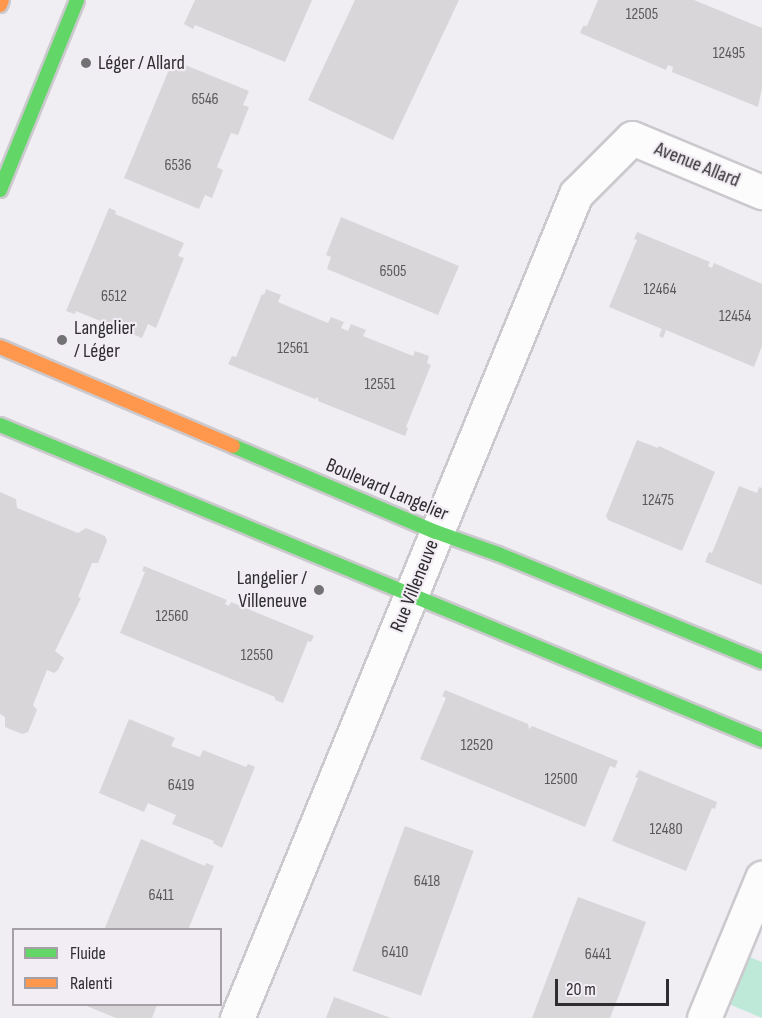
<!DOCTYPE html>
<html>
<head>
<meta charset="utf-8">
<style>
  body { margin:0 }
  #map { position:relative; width:762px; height:1018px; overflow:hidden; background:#f1eef3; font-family:"Sofia Sans Condensed",sans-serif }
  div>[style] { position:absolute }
  .green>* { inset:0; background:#bee9d8 }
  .building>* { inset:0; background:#d8d6d9; transform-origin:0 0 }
  .roads { filter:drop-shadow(2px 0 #cbc9cd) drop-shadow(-2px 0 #cbc9cd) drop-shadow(0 2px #cbc9cd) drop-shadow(0 -2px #cbc9cd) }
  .street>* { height:33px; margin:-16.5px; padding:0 16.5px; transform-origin:16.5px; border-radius:16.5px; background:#fdfcfd }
  .fast>* { height:14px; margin:-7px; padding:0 7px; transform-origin:7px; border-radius:7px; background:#63d668 }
  .slow>* { height:14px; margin:-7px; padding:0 7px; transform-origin:7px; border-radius:7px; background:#ff974d }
  .dots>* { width:16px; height:16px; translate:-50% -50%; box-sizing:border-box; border:3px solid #f2edf4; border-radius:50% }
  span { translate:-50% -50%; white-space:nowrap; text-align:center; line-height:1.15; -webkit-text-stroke:4.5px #f2edf4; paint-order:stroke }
  .number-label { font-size:16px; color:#59585a }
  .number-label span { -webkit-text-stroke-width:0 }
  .poi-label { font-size:20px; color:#2e2d2f }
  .left { translate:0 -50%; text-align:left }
  .right { translate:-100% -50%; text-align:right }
  .street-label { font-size:20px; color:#2e2d2f }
  .legend { position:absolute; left:12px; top:928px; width:210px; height:78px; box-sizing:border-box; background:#f2edf4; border:2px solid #a4a0a5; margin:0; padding:8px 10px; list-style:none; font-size:18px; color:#2e2d2f }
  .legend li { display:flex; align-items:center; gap:12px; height:30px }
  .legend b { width:30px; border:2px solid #a4a0a5 }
  .scale { position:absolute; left:555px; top:979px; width:114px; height:27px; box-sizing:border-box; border:3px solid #2e2d2f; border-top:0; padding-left:8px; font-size:18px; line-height:21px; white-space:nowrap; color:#2e2d2f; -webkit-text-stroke:4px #f2edf4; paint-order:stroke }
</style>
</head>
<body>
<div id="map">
  <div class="green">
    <div style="clip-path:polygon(732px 950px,762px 962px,762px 1018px,712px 997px)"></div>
  </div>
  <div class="building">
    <div style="clip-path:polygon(195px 0,312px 0,285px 62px,195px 25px,193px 29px,184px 24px)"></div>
    <div style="clip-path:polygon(355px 0,459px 0,393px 140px,308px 100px)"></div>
    <div style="clip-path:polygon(598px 0,694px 0,762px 28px,762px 88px,758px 107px,672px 72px,673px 67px,668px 65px,666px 70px,580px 33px,583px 26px,587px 26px)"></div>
    <div style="clip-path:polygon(173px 60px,249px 91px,243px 105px,249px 107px,238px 135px,231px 133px,217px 167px,223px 170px,212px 198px,205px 195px,199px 209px,124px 178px)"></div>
    <div style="clip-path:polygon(109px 208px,116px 211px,115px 214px,184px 243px,178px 256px,184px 258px,156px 328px,148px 324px,142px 338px,76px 311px,75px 314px,66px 311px)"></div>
    <div style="clip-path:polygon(341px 217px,459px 266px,438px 315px,327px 269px,331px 257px,326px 255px)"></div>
    <div style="clip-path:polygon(637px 232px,710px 262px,708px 266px,712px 268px,714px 263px,762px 284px,762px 346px,754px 367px,666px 330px,663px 338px,659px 336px,662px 329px,609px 307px,637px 240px,634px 239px)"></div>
    <div style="clip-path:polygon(266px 289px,281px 295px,278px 302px,328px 323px,331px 317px,344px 322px,341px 328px,348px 331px,351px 324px,366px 330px,363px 336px,413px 356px,415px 351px,429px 356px,427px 363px,431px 365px,406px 427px,408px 428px,405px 436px,318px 401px,318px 397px,315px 399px,228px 364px,232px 356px,236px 357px,262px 294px,264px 295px)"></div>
    <div style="clip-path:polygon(637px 440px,658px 448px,659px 446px,715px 472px,682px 551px,608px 520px,606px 516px)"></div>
    <div style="clip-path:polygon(739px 486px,757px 493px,759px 487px,762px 488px,762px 585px,705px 562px,709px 552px,712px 553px)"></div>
    <div style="clip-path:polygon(0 492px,16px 499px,17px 508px,78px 533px,86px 528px,105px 536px,107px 541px,98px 563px,92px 563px,78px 597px,81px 598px,55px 651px,64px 658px,58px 670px,54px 673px,47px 670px,33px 705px,37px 710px,28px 732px,22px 734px,5px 727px,5px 717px,0 714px)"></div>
    <div style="clip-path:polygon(144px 566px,227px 600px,225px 604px,229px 606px,231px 602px,314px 636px,311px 642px,308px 641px,283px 703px,275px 700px,275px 697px,120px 633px,145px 572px,142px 571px)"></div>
    <div style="clip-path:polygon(445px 690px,528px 724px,529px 729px,532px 726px,618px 761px,615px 768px,610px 766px,585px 827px,420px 759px,446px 698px,442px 696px)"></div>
    <div style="clip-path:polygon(129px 719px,175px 738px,171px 746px,200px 757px,203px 750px,246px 767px,248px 764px,255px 767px,222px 848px,213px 843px,214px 841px,172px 824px,176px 815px,148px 803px,144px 812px,99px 793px)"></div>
    <div style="clip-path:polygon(639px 770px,717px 802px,715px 809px,712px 808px,686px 871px,612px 841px,638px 778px,635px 777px)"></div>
    <div style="left:405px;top:826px;width:73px;height:154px;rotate:20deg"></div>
    <div style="clip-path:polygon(141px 839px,205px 866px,206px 863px,214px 866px,188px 930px,104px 930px)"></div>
    <div style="clip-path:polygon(578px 897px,646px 922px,619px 995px,610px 1018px,532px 1018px)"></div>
    <div style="clip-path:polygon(334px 997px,391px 1018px,326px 1018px)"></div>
    <div style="clip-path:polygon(84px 1005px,157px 1005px,152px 1018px,116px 1018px)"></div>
  </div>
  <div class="roads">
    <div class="street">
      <div style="left:237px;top:1018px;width:891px;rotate:-67.64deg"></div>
      <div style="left:576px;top:194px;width:79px;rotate:-45deg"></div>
      <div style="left:632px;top:138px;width:141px;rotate:22.6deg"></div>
      <div style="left:704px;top:1018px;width:152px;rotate:-67.5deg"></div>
    </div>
    <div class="fast">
      <div style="left:0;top:190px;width:205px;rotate:-67.9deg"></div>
      <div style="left:0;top:425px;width:825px;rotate:22.46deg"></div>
      <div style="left:233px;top:446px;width:220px;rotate:23deg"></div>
      <div style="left:436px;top:532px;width:66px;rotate:19.5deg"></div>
      <div style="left:498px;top:554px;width:285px;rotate:22.2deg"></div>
    </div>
    <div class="slow">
      <div style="left:0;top:5px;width:5px;rotate:-68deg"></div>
      <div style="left:0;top:347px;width:253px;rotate:23deg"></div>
    </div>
  </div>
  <div class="dots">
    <div style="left:86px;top:63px;background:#727174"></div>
    <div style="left:62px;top:340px;background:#727174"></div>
    <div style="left:319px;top:590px;background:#727174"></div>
  </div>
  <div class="number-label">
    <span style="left:642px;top:15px">12505</span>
    <span style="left:729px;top:54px">12495</span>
    <span style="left:205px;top:100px">6546</span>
    <span style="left:178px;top:166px">6536</span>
    <span style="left:393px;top:272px">6505</span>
    <span style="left:660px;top:290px">12464</span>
    <span style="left:114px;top:297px">6512</span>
    <span style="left:735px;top:317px">12454</span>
    <span style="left:293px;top:349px">12561</span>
    <span style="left:380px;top:385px">12551</span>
    <span style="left:658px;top:501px">12475</span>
    <span style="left:172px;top:617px">12560</span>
    <span style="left:257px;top:656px">12550</span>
    <span style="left:477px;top:746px">12520</span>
    <span style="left:561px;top:780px">12500</span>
    <span style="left:181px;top:786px">6419</span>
    <span style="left:666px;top:830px">12480</span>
    <span style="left:427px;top:882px">6418</span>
    <span style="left:161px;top:896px">6411</span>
    <span style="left:395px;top:953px">6410</span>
    <span style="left:598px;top:955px">6441</span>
  </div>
  <div class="poi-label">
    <span class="left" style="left:98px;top:63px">Léger / Allard</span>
    <span class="left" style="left:74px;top:340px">Langelier<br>/ Léger</span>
    <span class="right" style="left:307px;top:590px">Langelier /<br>Villeneuve</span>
  </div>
  <div class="street-label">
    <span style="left:697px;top:165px;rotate:22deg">Avenue Allard</span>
    <span style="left:387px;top:490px;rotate:23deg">Boulevard Langelier</span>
    <span style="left:415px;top:586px;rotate:-68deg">Rue Villeneuve</span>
  </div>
  <ul class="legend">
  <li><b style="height:8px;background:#63d668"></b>Fluide</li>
  <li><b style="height:8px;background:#ff974d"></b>Ralenti</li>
  </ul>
  <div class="scale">20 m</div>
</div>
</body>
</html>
